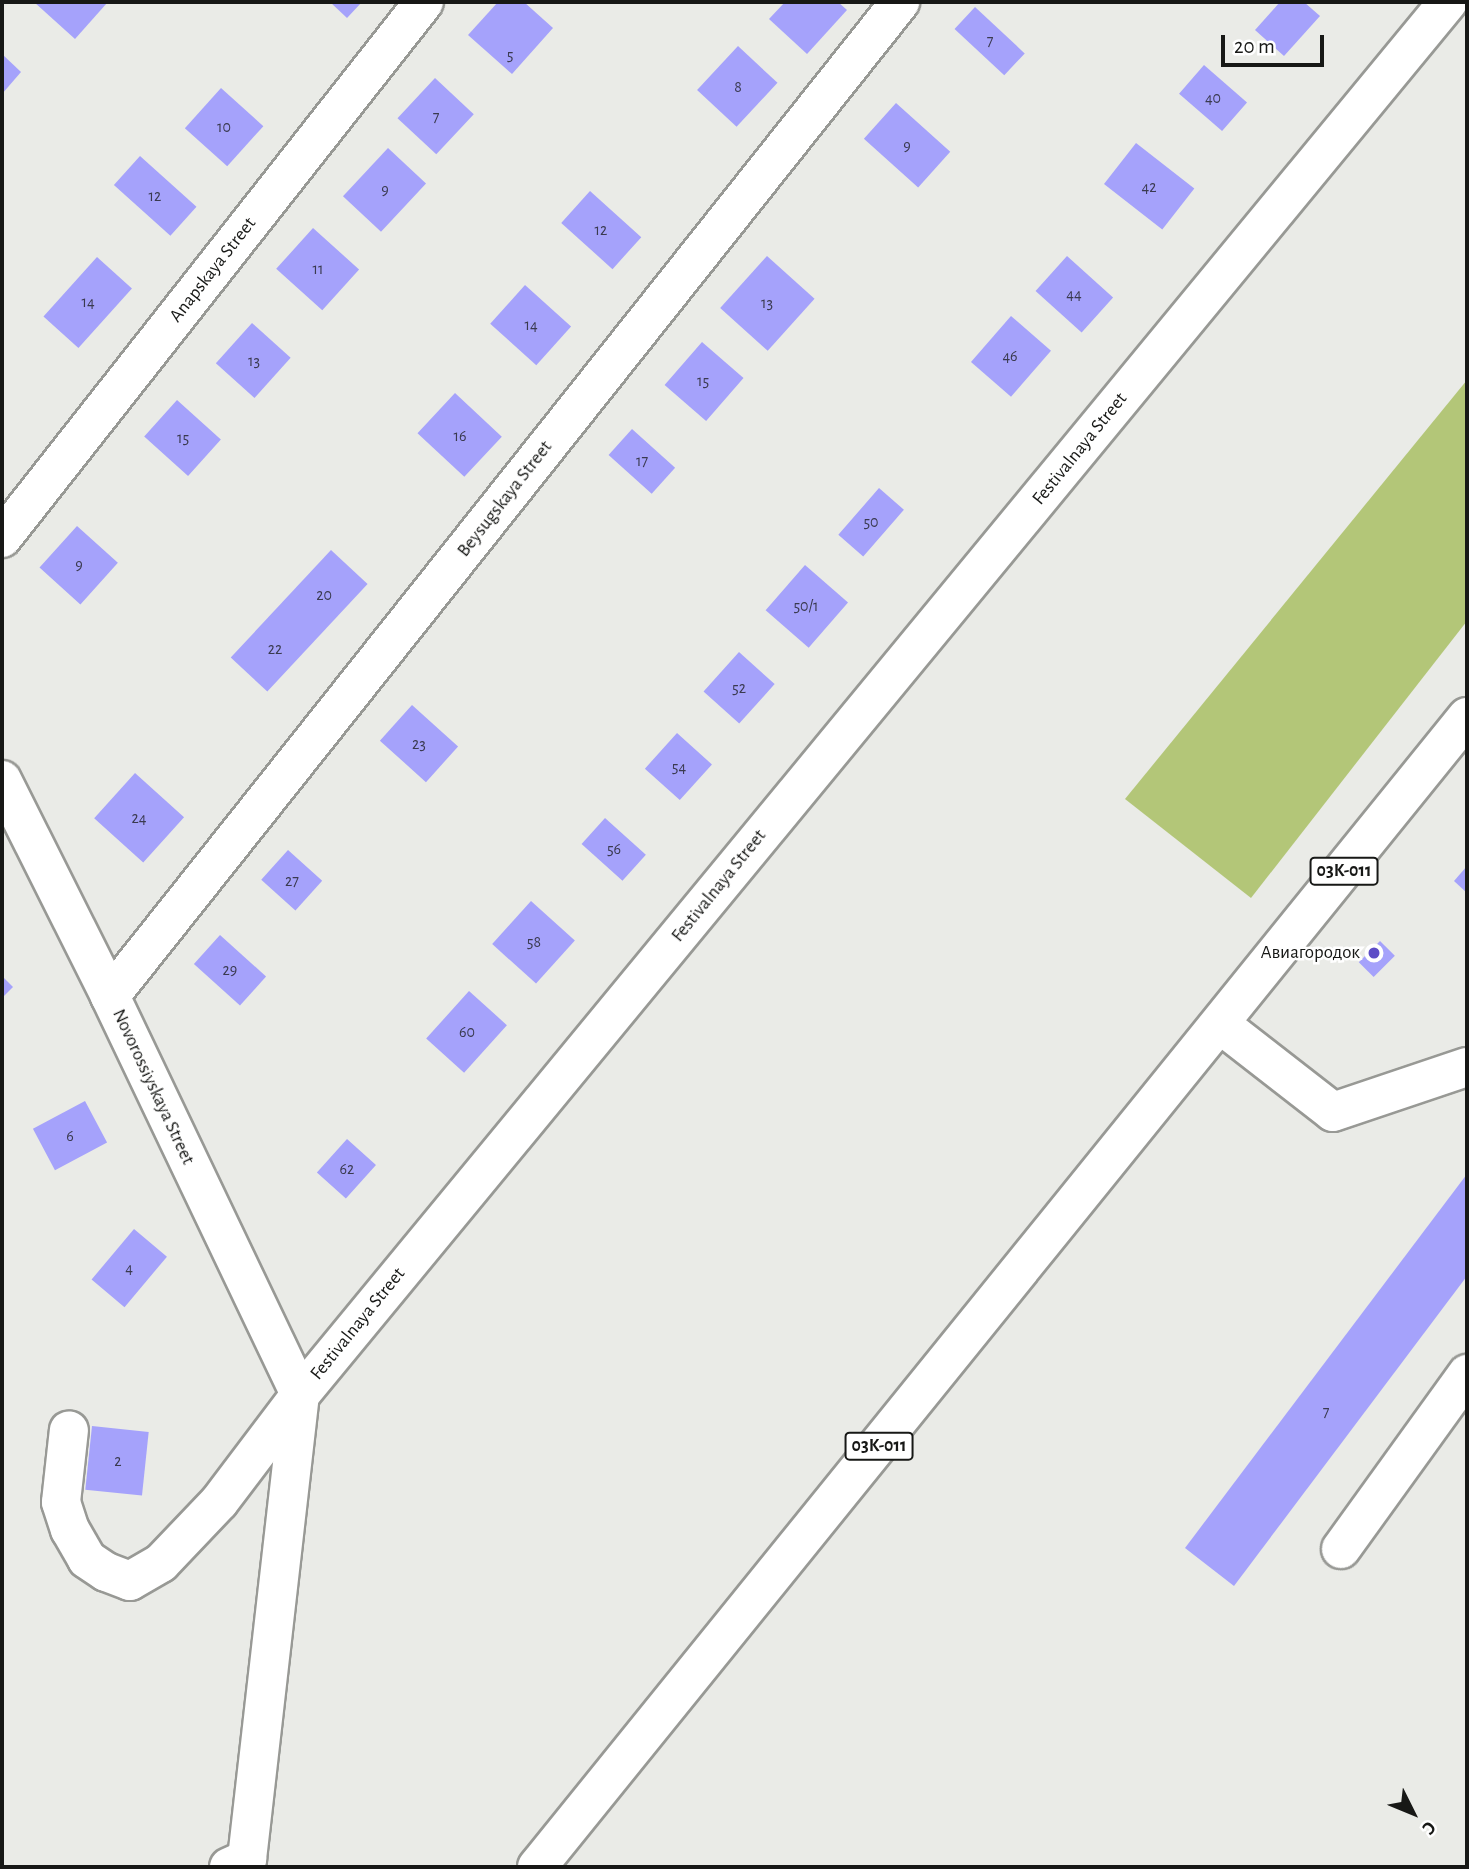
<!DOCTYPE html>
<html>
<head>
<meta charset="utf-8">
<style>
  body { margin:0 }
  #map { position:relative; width:1469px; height:1869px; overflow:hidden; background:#eaebe7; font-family:"Alegreya Sans",sans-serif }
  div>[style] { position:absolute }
  .green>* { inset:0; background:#b3c678 }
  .building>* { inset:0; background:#a5a2fb; transform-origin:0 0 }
  .roads { filter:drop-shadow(2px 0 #989995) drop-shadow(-2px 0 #989995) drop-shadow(0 2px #989995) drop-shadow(0 -2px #989995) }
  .minor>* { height:38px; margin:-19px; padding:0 19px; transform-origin:19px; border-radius:19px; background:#fff }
  .major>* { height:38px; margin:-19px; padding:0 19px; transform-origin:19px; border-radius:19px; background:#fff }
  .dots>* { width:19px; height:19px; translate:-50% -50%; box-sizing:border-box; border:4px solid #fff; border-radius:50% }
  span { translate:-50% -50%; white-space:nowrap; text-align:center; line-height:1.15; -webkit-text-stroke:5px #fff; paint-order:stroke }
  .number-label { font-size:16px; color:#3a3a4f }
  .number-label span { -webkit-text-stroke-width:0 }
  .shield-label span { padding:2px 5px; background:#fff; border:2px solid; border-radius:5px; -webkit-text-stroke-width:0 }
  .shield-label { font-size:18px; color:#171816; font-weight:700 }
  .street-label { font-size:19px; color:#171816 }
  .poi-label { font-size:19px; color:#171816 }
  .right { translate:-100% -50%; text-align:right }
  .frame { position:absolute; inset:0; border:4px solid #171816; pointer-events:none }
  .north { position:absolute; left:1378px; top:1778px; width:70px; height:70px; -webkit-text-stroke:5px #fff; paint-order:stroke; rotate:133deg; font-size:19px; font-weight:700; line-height:28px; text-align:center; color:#171816 }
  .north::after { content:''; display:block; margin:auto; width:24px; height:32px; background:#171816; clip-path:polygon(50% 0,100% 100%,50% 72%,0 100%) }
  .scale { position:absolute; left:1221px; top:35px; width:103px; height:32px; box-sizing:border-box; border:4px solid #171816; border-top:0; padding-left:9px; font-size:21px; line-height:24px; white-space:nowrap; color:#171816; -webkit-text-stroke:5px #fff; paint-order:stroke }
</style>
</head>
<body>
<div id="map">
  <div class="green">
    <div style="clip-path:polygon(1467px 380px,1467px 621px,1251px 898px,1125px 799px)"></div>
  </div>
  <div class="building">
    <div style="clip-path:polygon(34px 2px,105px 2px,107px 3px,75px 39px)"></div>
    <div style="clip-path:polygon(330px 2px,362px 2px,347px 18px)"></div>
    <div style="clip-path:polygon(498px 2px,524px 2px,553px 28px,512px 74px,468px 35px)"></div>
    <div style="clip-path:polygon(785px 2px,838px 2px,847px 10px,807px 54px,769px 19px)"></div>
    <div style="clip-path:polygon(1280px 2px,1304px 2px,1320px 16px,1284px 56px,1255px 30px)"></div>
    <div style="left:975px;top:7px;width:68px;height:30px;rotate:43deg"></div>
    <div style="left:738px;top:46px;width:54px;height:60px;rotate:43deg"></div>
    <div style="clip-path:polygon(2px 54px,21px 72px,2px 94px)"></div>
    <div style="left:1204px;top:65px;width:57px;height:38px;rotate:41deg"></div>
    <div style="left:435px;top:78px;width:53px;height:55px;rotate:43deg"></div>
    <div style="left:221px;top:88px;width:57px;height:54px;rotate:42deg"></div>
    <div style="left:896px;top:103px;width:73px;height:48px;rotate:42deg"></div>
    <div style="left:1136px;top:143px;width:74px;height:52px;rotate:38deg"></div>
    <div style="left:388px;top:148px;width:52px;height:66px;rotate:43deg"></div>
    <div style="left:140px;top:156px;width:76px;height:39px;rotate:42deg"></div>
    <div style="left:590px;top:191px;width:69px;height:43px;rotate:42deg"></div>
    <div style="left:313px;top:228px;width:62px;height:55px;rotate:42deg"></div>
    <div style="left:767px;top:256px;width:64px;height:70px;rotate:42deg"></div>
    <div style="left:1067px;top:256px;width:62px;height:47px;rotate:42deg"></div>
    <div style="left:97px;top:257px;width:47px;height:80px;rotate:42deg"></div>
    <div style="left:525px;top:285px;width:62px;height:52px;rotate:42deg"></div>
    <div style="left:1011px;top:316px;width:53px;height:61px;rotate:41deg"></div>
    <div style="left:252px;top:323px;width:52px;height:54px;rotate:42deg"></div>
    <div style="left:702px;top:342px;width:55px;height:57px;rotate:41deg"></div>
    <div style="left:455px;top:393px;width:64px;height:55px;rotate:43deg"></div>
    <div style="left:177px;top:400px;width:59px;height:49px;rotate:42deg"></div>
    <div style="left:632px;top:429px;width:58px;height:35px;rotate:42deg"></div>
    <div style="left:879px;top:488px;width:33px;height:62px;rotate:41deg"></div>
    <div style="left:77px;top:526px;width:55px;height:56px;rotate:42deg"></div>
    <div style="left:331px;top:550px;width:50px;height:147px;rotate:43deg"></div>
    <div style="left:805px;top:565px;width:57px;height:60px;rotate:41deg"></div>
    <div style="left:739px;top:652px;width:48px;height:53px;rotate:42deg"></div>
    <div style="left:412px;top:705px;width:62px;height:48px;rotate:42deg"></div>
    <div style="left:677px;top:733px;width:47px;height:48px;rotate:42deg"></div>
    <div style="left:135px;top:773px;width:66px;height:61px;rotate:42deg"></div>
    <div style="left:605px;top:818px;width:55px;height:35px;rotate:42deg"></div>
    <div style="left:288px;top:850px;width:46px;height:40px;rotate:42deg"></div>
    <div style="clip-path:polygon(1467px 866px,1467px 893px,1454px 881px)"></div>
    <div style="left:531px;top:901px;width:59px;height:58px;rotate:42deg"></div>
    <div style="left:220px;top:935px;width:62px;height:39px;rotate:42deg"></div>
    <div style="left:1380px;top:941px;width:21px;height:30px;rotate:45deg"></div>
    <div style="clip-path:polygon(2px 976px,13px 987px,2px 998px)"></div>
    <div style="left:469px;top:991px;width:51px;height:64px;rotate:42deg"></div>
    <div style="left:85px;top:1101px;width:47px;height:59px;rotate:62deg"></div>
    <div style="left:347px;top:1139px;width:39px;height:45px;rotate:42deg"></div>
    <div style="clip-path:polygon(1467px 1174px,1467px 1276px,1234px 1586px,1185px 1548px)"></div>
    <div style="left:134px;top:1229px;width:43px;height:66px;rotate:40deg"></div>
    <div style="left:92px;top:1426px;width:57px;height:64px;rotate:6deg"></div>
  </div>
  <div class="roads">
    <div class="minor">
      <div style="left:2px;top:538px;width:682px;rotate:-51.79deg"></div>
      <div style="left:2px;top:780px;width:241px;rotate:63.4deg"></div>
      <div style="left:110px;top:996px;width:442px;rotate:64.5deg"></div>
      <div style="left:300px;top:1395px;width:134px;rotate:127.1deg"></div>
      <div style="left:219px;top:1502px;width:84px;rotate:133.6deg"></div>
      <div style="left:161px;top:1563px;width:36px;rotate:150deg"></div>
      <div style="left:130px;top:1581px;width:26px;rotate:-159deg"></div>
      <div style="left:106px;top:1572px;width:23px;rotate:-146deg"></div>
      <div style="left:87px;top:1559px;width:34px;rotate:-120deg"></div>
      <div style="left:70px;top:1530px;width:29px;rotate:-108deg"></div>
      <div style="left:61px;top:1502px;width:72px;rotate:-83.7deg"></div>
      <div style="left:110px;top:996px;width:1270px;rotate:-51.52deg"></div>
      <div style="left:1220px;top:1024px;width:143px;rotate:37.9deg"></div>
      <div style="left:1333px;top:1112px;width:141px;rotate:-18.6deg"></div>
      <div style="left:1341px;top:1549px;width:216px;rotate:-54.2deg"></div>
      <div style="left:229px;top:1867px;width:20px;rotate:-24deg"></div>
      <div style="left:247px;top:1859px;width:467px;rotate:-83.5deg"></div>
      <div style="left:300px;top:1395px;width:1805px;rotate:-50.51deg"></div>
    </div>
    <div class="major">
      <div style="left:537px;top:1867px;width:1479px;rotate:-51.04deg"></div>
    </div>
  </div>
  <div class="dots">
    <div style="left:1374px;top:953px;background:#5d4dc6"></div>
  </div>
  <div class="number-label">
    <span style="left:990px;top:41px">7</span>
    <span style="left:510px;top:55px">5</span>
    <span style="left:738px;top:87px">8</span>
    <span style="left:1213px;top:98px">40</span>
    <span style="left:436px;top:117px">7</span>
    <span style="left:224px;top:127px">10</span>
    <span style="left:907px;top:146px">9</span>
    <span style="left:1149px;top:187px">42</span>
    <span style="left:385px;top:190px">9</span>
    <span style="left:155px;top:196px">12</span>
    <span style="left:601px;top:230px">12</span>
    <span style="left:318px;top:269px">11</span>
    <span style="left:1074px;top:294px">44</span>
    <span style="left:88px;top:302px">14</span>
    <span style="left:767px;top:303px">13</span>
    <span style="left:531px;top:325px">14</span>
    <span style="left:1010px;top:356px">46</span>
    <span style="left:254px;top:361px">13</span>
    <span style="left:703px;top:381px">15</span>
    <span style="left:460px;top:436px">16</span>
    <span style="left:183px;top:438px">15</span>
    <span style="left:642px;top:461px">17</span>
    <span style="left:871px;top:522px">50</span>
    <span style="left:79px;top:565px">9</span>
    <span style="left:324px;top:595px">20</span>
    <span style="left:806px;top:606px">50/1</span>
    <span style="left:275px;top:649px">22</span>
    <span style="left:739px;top:688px">52</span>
    <span style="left:419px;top:744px">23</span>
    <span style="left:679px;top:767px">54</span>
    <span style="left:139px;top:818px">24</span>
    <span style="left:614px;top:849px">56</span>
    <span style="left:292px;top:881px">27</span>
    <span style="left:534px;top:942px">58</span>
    <span style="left:230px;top:970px">29</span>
    <span style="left:467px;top:1032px">60</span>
    <span style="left:70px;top:1136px">6</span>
    <span style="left:347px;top:1169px">62</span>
    <span style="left:129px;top:1268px">4</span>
    <span style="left:1326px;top:1412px">7</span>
    <span style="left:118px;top:1461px">2</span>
  </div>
  <div class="shield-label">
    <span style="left:1344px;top:871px">03К-011</span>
    <span style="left:879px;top:1446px">03К-011</span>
  </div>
  <div class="street-label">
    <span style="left:213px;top:270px;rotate:-52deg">Anapskaya Street</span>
    <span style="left:1080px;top:449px;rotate:-51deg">Festivalnaya Street</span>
    <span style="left:505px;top:499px;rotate:-52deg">Beysugskaya Street</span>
    <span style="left:719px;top:886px;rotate:-51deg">Festivalnaya Street</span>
    <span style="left:153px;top:1087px;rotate:65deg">Novorossiyskaya Street</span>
    <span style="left:358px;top:1324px;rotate:-51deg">Festivalnaya Street</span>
  </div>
  <div class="poi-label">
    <span class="right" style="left:1360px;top:953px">Авиагородок</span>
  </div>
  <div class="frame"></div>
  <div class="north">С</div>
  <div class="scale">20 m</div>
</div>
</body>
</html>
